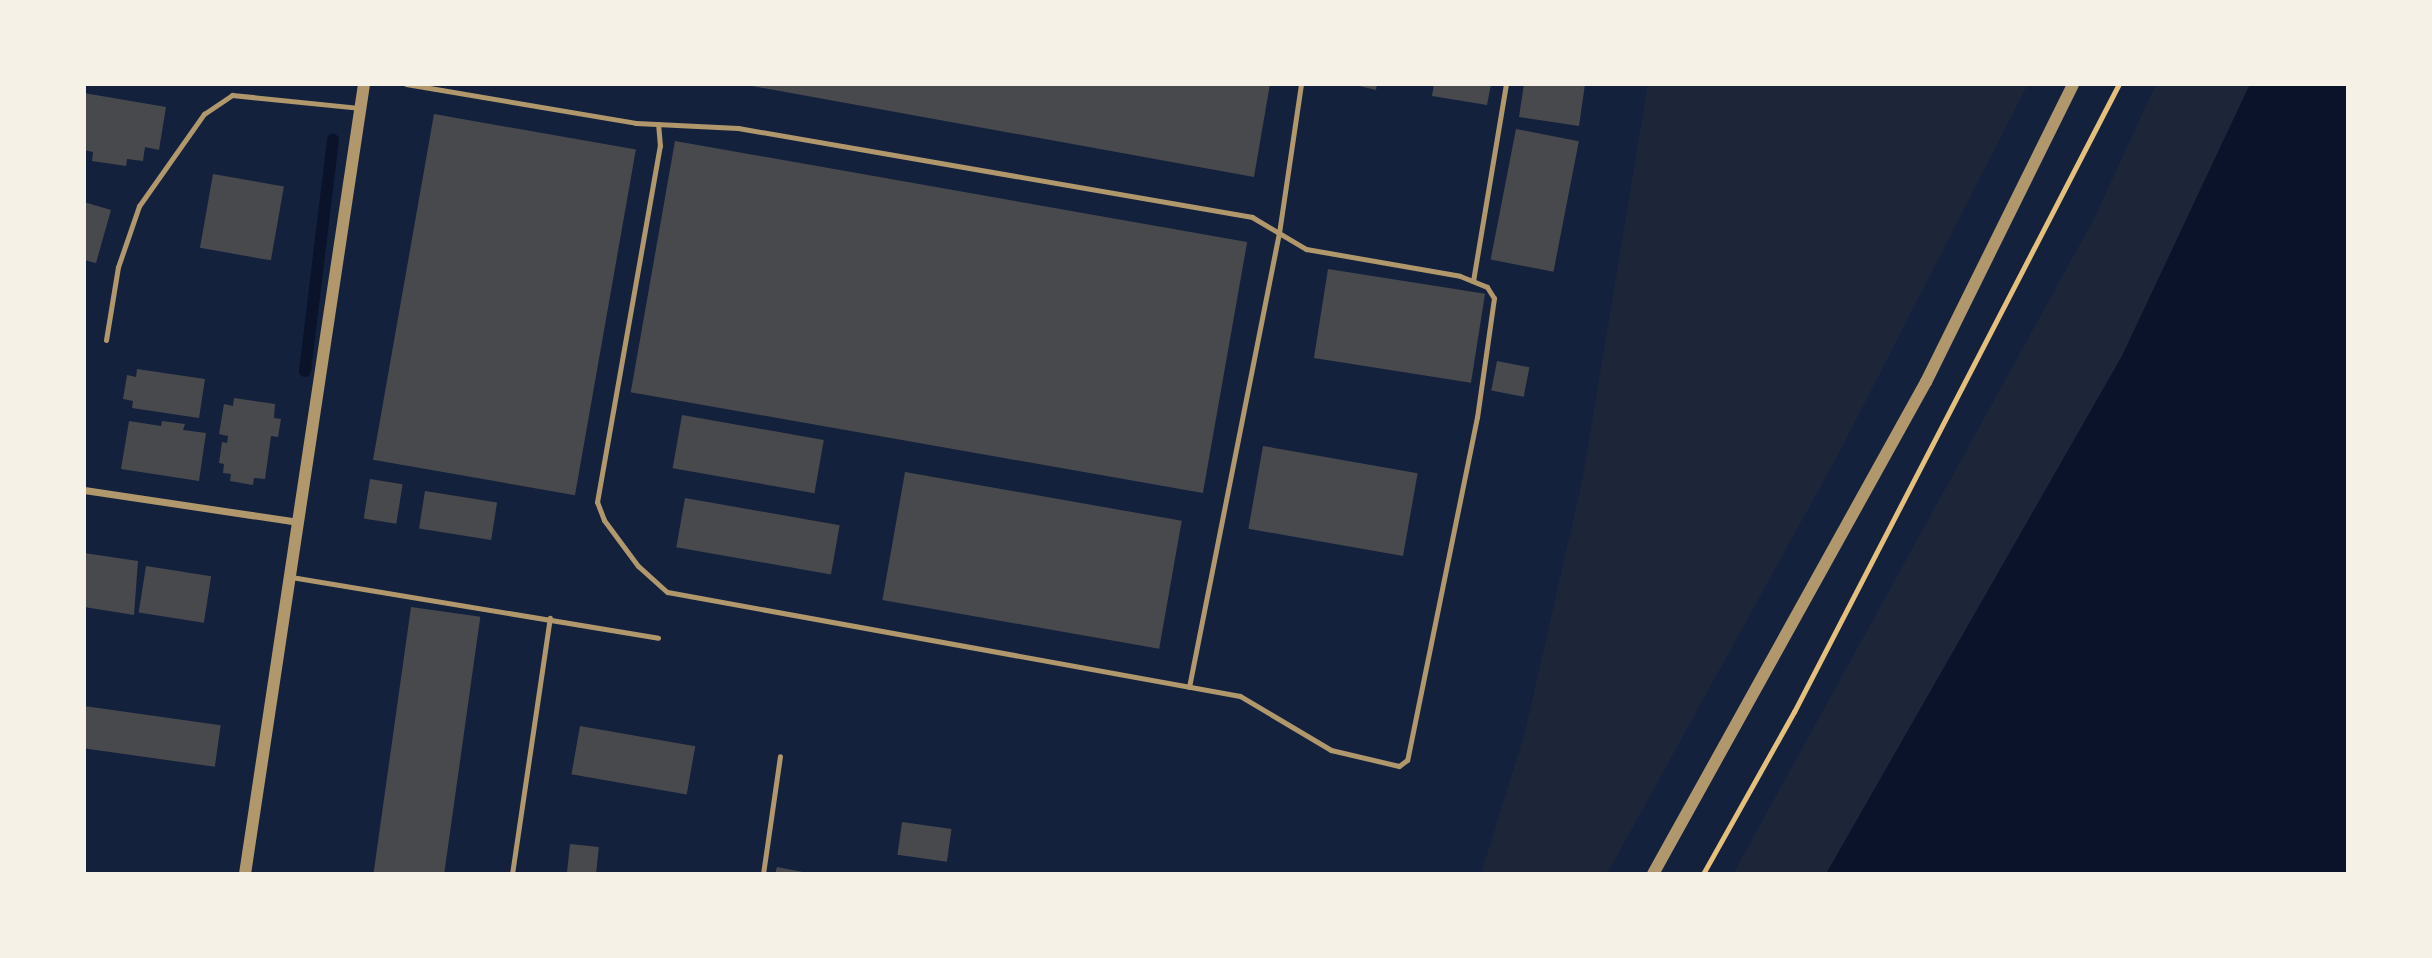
<!DOCTYPE html>
<html>
<head>
<meta charset="utf-8">
<style>
  body { margin:0 }
  #map { position:relative; width:2432px; height:958px; overflow:hidden; background:#14213d; font-family:"PT Sans Narrow",sans-serif }
  div>[style] { position:absolute }
  .green>* { inset:0; background:#1d2539 }
  .water>* { inset:0; background:#0b132b }
  .stream>* { height:12px; margin:-6px; padding:0 6px; transform-origin:6px; border-radius:6px; background:#0b132b }
  .building>* { inset:0; background:#48494c; transform-origin:0 0 }
  .path>* { height:4.5px; margin:-2.25px; padding:0 2.25px; transform-origin:2.25px; border-radius:2.25px; background:#e5c07b }
  .service>* { height:5px; margin:-2.5px; padding:0 2.5px; transform-origin:2.5px; border-radius:2.5px; background:#b1986c }
  .minor>* { height:7px; margin:-3.5px; padding:0 3.5px; transform-origin:3.5px; border-radius:3.5px; background:#b1986c }
  .tertiary>* { height:12px; margin:-6px; padding:0 6px; transform-origin:6px; border-radius:6px; background:#b1986c }
  span { translate:-50% -50%; white-space:nowrap; text-align:center; line-height:1.15; -webkit-text-stroke:7px #f6f1e7; paint-order:stroke }
  .frame { position:absolute; inset:0; border:86px solid #f6f1e7; pointer-events:none }
</style>
</head>
<body>
<div id="map">
  <div class="green">
    <div style="clip-path:polygon(1648px 84px,2028px 84px,1840px 451px,1607px 874px,1481px 874px,1525px 732px,1583px 477px)"></div>
    <div style="clip-path:polygon(2156px 84px,2250px 84px,2122px 356px,1826px 874px,1733px 874px,2094px 219px)"></div>
  </div>
  <div class="water">
    <div style="clip-path:polygon(2250px 84px,2348px 84px,2348px 874px,1826px 874px,2122px 356px)"></div>
  </div>
  <div class="stream">
    <div style="left:305px;top:371px;width:233px;rotate:-83.1deg"></div>
  </div>
  <div class="building">
    <div style="clip-path:polygon(741px 84px,1270px 84px,1254px 177px)"></div>
    <div style="clip-path:polygon(1351px 84px,1377px 84px,1376px 90px)"></div>
    <div style="clip-path:polygon(1434px 84px,1491px 84px,1487px 105px,1432px 96px)"></div>
    <div style="clip-path:polygon(1524px 84px,1585px 84px,1579px 126px,1519px 117px)"></div>
    <div style="clip-path:polygon(84px 93px,166px 107px,159px 150px,145px 147px,143px 161px,127px 159px,126px 166px,92px 161px,93px 152px,84px 150px)"></div>
    <div style="left:434px;top:114px;width:205px;height:351px;rotate:10deg"></div>
    <div style="left:1516px;top:129px;width:64px;height:133px;rotate:11deg"></div>
    <div style="left:675px;top:141px;width:581px;height:255px;rotate:10deg"></div>
    <div style="left:213px;top:174px;width:72px;height:75px;rotate:10deg"></div>
    <div style="clip-path:polygon(84px 202px,111px 210px,96px 263px,84px 260px)"></div>
    <div style="left:1328px;top:269px;width:159px;height:90px;rotate:9deg"></div>
    <div style="left:1497px;top:361px;width:33px;height:30px;rotate:11deg"></div>
    <div style="clip-path:polygon(137px 369px,205px 379px,199px 418px,132px 408px,133px 401px,123px 399px,127px 375px,136px 377px)"></div>
    <div style="clip-path:polygon(234px 398px,275px 404px,274px 418px,281px 419px,278px 437px,271px 436px,265px 479px,254px 478px,253px 485px,230px 481px,231px 474px,223px 473px,224px 464px,219px 463px,222px 442px,227px 443px,228px 436px,219px 434px,224px 404px,233px 406px)"></div>
    <div style="left:682px;top:415px;width:144px;height:54px;rotate:10deg"></div>
    <div style="clip-path:polygon(129px 421px,161px 426px,162px 421px,185px 424px,183px 430px,206px 433px,199px 481px,121px 469px)"></div>
    <div style="left:1263px;top:446px;width:157px;height:84px;rotate:10deg"></div>
    <div style="left:905px;top:472px;width:281px;height:130px;rotate:10deg"></div>
    <div style="left:370px;top:479px;width:33px;height:40px;rotate:9deg"></div>
    <div style="left:425px;top:491px;width:73px;height:38px;rotate:9deg"></div>
    <div style="left:685px;top:498px;width:157px;height:50px;rotate:10deg"></div>
    <div style="clip-path:polygon(84px 553px,138px 561px,134px 615px,84px 607px)"></div>
    <div style="left:146px;top:566px;width:66px;height:47px;rotate:9deg"></div>
    <div style="left:411px;top:607px;width:70px;height:270px;rotate:8deg"></div>
    <div style="left:84px;top:706px;width:138px;height:42px;rotate:8deg"></div>
    <div style="left:580px;top:726px;width:117px;height:49px;rotate:10deg"></div>
    <div style="left:902px;top:822px;width:50px;height:33px;rotate:8deg"></div>
    <div style="left:570px;top:844px;width:29px;height:30px;rotate:6deg"></div>
    <div style="clip-path:polygon(777px 867px,808px 873px,808px 874px,775px 874px)"></div>
  </div>
  <div class="path">
    <div style="left:1703px;top:874px;width:186px;rotate:-60.7deg"></div>
    <div style="left:1794px;top:712px;width:707px;rotate:-62.64deg"></div>
  </div>
  <div class="service">
    <div style="left:406px;top:84px;width:233px;rotate:9.6deg"></div>
    <div style="left:636px;top:123px;width:102px;rotate:2.8deg"></div>
    <div style="left:738px;top:128px;width:522px;rotate:9.82deg"></div>
    <div style="left:1252px;top:217px;width:63px;rotate:30.7deg"></div>
    <div style="left:1306px;top:249px;width:156px;rotate:9.9deg"></div>
    <div style="left:1460px;top:276px;width:29px;rotate:22deg"></div>
    <div style="left:1487px;top:287px;width:13px;rotate:58deg"></div>
    <div style="left:1494px;top:298px;width:120px;rotate:98.1deg"></div>
    <div style="left:1477px;top:417px;width:350px;rotate:101.5deg"></div>
    <div style="left:1407px;top:760px;width:10px;rotate:143deg"></div>
    <div style="left:1399px;top:766px;width:70px;rotate:-166.8deg"></div>
    <div style="left:1331px;top:750px;width:106px;rotate:-149.3deg"></div>
    <div style="left:1240px;top:696px;width:582px;rotate:-169.71deg"></div>
    <div style="left:667px;top:592px;width:39px;rotate:-138deg"></div>
    <div style="left:638px;top:566px;width:57px;rotate:-126.5deg"></div>
    <div style="left:604px;top:520px;width:19px;rotate:-111deg"></div>
    <div style="left:597px;top:502px;width:362px;rotate:-80deg"></div>
    <div style="left:660px;top:146px;width:22px;rotate:-95deg"></div>
    <div style="left:1473px;top:281px;width:200px;rotate:-80.5deg"></div>
    <div style="left:106px;top:340px;width:74px;rotate:-80.7deg"></div>
    <div style="left:118px;top:267px;width:65px;rotate:-71deg"></div>
    <div style="left:139px;top:206px;width:113px;rotate:-54.8deg"></div>
    <div style="left:204px;top:114px;width:34px;rotate:-34deg"></div>
    <div style="left:232px;top:95px;width:130px;rotate:5.8deg"></div>
    <div style="left:291px;top:577px;width:372px;rotate:9.4deg"></div>
    <div style="left:1189px;top:687px;width:463px;rotate:-78.8deg"></div>
    <div style="left:1279px;top:233px;width:151px;rotate:-81.6deg"></div>
    <div style="left:512px;top:874px;width:259px;rotate:-81.6deg"></div>
    <div style="left:763px;top:874px;width:119px;rotate:-81.8deg"></div>
  </div>
  <div class="minor">
    <div style="left:84px;top:490px;width:217px;rotate:8.5deg"></div>
  </div>
  <div class="tertiary">
    <div style="left:245px;top:874px;width:799px;rotate:-81.43deg"></div>
    <div style="left:1653px;top:874px;width:563px;rotate:-60.98deg"></div>
    <div style="left:1926px;top:382px;width:332px;rotate:-63.7deg"></div>
  </div>
  <div class="frame"></div>
</div>
</body>
</html>
